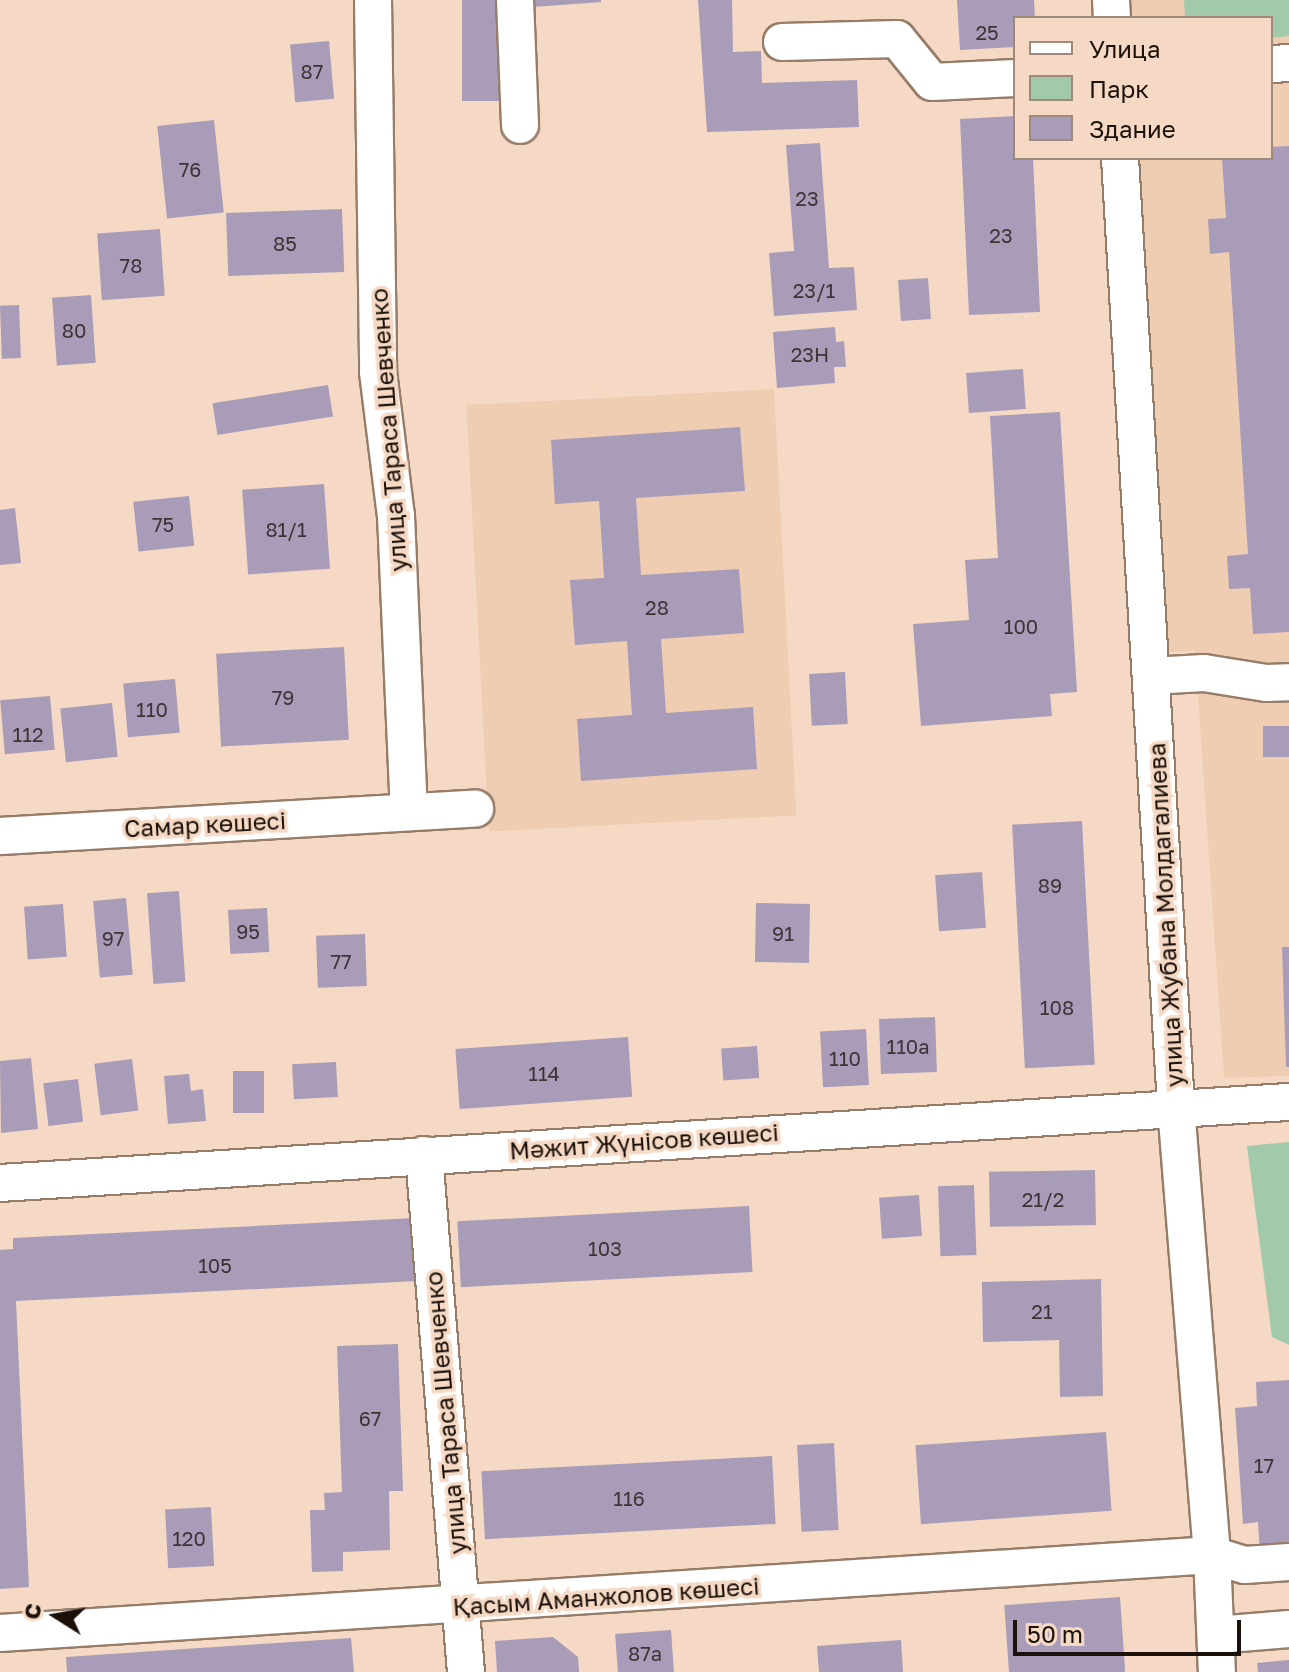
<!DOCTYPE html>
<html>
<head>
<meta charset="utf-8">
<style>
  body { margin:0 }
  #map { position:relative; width:1289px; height:1672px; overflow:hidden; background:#f5d9c4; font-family:"Golos Text",sans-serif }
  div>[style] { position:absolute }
  .built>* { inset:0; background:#efcdb3; transform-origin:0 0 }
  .green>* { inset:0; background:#a2c9a9 }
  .building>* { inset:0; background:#a89cb8; transform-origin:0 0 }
  .roads { filter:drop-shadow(2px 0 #967d69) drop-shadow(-2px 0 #967d69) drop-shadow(0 2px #967d69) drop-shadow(0 -2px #967d69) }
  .minor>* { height:36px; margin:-18px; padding:0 18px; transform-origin:18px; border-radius:18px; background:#fff }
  span { translate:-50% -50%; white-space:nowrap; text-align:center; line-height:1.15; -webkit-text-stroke:7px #f5d9c4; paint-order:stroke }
  .number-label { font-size:20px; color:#3e3436 }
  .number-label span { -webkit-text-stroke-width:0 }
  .street-label { font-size:24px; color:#1b110a }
  .legend { position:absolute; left:1013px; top:16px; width:260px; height:144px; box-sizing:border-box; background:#f5d9c4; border:2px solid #9e897a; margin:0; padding:10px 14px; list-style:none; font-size:24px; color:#1b110a }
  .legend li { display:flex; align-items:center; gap:16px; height:40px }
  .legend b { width:40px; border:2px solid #9e897a }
  .north { position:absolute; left:16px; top:1576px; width:80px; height:80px; -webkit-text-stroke:6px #f5d9c4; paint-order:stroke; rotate:281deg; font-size:22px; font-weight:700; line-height:32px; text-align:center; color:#1b110a }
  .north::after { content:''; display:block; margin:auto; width:28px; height:36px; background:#1b110a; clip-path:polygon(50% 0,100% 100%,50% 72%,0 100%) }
  .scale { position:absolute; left:1013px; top:1620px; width:228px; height:36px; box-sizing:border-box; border:4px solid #1b110a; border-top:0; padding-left:10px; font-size:24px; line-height:28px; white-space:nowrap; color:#1b110a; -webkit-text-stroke:6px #f5d9c4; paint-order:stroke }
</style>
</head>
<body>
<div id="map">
  <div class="built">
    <div style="clip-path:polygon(1127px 0,1289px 0,1289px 1076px,1224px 1078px,1195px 651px,1166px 652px,1137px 158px,1271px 158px,1271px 18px,1128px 18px)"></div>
    <div style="left:774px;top:389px;width:427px;height:308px;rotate:87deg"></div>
  </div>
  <div class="green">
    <div style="clip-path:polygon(1184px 0,1289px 0,1289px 36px,1271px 38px,1271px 18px,1185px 18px)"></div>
    <div style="clip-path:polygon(1289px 1142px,1289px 1345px,1272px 1337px,1247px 1146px)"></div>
  </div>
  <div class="building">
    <div style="left:462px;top:0;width:41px;height:101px"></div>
    <div style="clip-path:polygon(533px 0,601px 0,601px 2px,533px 7px)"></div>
    <div style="clip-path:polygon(698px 0,732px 0,733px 52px,761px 51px,762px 83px,857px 80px,859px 127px,707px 132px)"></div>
    <div style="clip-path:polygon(957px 0,1034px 0,1035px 18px,1015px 18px,1015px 47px,960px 50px)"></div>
    <div style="left:329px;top:41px;width:58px;height:39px;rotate:85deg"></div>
    <div style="clip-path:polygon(1015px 116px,1015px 158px,1033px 158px,1040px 312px,969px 315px,960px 119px)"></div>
    <div style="left:214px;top:120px;width:93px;height:57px;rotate:84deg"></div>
    <div style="clip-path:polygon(820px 143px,829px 268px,854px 267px,857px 310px,774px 316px,769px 253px,794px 251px,786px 145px)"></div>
    <div style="clip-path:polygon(1289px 146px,1289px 632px,1253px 634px,1250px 588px,1229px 589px,1227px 556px,1248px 554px,1229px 252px,1210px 254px,1208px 219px,1226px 218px,1222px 158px,1271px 158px,1271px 147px)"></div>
    <div style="left:342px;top:209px;width:63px;height:116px;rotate:88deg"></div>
    <div style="left:160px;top:229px;width:67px;height:63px;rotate:86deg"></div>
    <div style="left:928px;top:278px;width:41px;height:30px;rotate:86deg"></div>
    <div style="left:91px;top:295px;width:68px;height:39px;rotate:86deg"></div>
    <div style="left:19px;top:305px;width:53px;height:19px;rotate:88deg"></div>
    <div style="clip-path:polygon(835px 327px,836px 342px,844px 341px,846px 367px,834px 367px,835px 383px,777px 388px,773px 332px)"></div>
    <div style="left:1023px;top:369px;width:40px;height:57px;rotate:86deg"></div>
    <div style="left:328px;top:385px;width:32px;height:117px;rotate:81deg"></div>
    <div style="clip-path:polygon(1060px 412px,1077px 692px,1050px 694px,1052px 716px,921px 726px,913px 624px,969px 620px,965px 560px,998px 558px,990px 416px)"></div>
    <div style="clip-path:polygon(740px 427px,745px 491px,636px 498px,641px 575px,739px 569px,744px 633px,661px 639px,666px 713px,753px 707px,757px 769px,581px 781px,577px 719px,632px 715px,627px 641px,575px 645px,570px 580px,604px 578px,599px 501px,555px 504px,551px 440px)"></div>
    <div style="left:324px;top:484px;width:85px;height:82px;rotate:86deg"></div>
    <div style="left:189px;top:496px;width:50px;height:56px;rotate:84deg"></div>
    <div style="clip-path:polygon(15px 508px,21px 563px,0 565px,0 510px)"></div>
    <div style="left:344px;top:647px;width:93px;height:128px;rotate:87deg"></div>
    <div style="left:845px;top:672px;width:52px;height:36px;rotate:87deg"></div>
    <div style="left:175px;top:679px;width:54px;height:52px;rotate:85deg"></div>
    <div style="left:50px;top:696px;width:54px;height:50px;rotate:85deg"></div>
    <div style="left:112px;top:703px;width:54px;height:52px;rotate:84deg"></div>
    <div style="left:1289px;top:726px;width:31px;height:26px;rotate:90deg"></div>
    <div style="left:1082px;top:821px;width:244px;height:70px;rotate:87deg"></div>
    <div style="left:982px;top:872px;width:56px;height:47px;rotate:86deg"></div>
    <div style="left:179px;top:891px;width:91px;height:32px;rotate:86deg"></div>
    <div style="left:126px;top:898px;width:77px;height:33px;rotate:85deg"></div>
    <div style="left:756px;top:903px;width:54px;height:59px;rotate:1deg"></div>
    <div style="left:63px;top:904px;width:53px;height:39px;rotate:86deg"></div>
    <div style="left:267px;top:908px;width:44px;height:39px;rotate:87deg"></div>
    <div style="left:365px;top:934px;width:52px;height:49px;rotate:88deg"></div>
    <div style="clip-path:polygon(1282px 947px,1289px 947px,1289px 1067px,1286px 1067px)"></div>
    <div style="left:935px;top:1017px;width:55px;height:56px;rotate:88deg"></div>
    <div style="left:866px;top:1029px;width:56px;height:46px;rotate:87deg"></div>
    <div style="left:628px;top:1037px;width:60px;height:173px;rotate:86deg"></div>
    <div style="left:757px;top:1046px;width:32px;height:36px;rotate:86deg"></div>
    <div style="clip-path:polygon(31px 1058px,38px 1129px,1px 1133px,0 1061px)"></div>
    <div style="left:132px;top:1059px;width:52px;height:38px;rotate:83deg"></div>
    <div style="left:336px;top:1062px;width:35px;height:44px;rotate:87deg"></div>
    <div style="left:233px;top:1071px;width:31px;height:42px"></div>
    <div style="clip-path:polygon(189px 1074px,191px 1091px,203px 1089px,206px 1121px,168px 1124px,164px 1076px)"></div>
    <div style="left:78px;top:1079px;width:43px;height:35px;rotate:83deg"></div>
    <div style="left:1095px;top:1170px;width:55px;height:106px;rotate:89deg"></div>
    <div style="left:974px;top:1185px;width:70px;height:36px;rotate:88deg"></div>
    <div style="left:919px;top:1195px;width:41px;height:40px;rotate:86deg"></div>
    <div style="left:749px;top:1206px;width:66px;height:292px;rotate:87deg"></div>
    <div style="clip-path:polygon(415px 1218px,418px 1281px,16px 1301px,29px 1587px,0 1589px,0 1250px,13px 1249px,13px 1238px)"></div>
    <div style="clip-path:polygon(1101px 1279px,1103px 1396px,1060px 1397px,1059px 1340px,983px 1342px,982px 1282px)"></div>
    <div style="clip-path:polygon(398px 1344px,403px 1491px,389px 1491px,390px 1550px,343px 1552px,343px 1571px,312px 1572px,310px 1510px,325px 1510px,324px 1493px,342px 1492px,337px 1346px)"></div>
    <div style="clip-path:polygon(1289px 1380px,1289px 1552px,1260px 1554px,1258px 1522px,1243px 1524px,1235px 1408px,1257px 1406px,1256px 1382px)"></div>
    <div style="left:1106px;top:1432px;width:79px;height:191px;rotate:86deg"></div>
    <div style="left:834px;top:1443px;width:87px;height:37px;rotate:87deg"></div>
    <div style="left:772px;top:1456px;width:68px;height:291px;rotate:87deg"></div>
    <div style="left:211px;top:1507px;width:59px;height:46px;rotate:87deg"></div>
    <div style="left:1120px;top:1597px;width:75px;height:116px;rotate:86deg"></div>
    <div style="left:671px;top:1630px;width:42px;height:56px;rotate:86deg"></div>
    <div style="clip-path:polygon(553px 1637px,578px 1657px,579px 1672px,497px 1672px,495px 1641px)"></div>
    <div style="clip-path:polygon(351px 1638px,354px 1672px,67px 1672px,66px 1657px)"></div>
    <div style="clip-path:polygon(901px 1640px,903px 1672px,819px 1672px,817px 1646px)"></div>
    <div style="clip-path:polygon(1289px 1660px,1289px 1672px,1258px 1672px,1257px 1663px)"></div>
  </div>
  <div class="roads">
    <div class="minor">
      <div style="left:373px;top:0;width:372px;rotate:89.2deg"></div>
      <div style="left:378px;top:372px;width:145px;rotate:82.9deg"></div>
      <div style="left:396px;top:516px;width:296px;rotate:87.5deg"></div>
      <div style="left:515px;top:0;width:125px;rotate:87.7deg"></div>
      <div style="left:1111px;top:0;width:18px;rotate:87deg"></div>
      <div style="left:782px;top:42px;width:115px;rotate:-1.5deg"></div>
      <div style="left:897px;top:39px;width:55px;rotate:50.9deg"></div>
      <div style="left:932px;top:82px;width:83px;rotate:-2.8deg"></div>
      <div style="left:1271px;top:64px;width:18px;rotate:-3deg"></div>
      <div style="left:1120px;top:158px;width:951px;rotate:86.62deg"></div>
      <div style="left:1176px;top:1107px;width:449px;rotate:85.4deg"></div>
      <div style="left:1212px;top:1555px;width:117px;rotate:87.6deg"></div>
      <div style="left:1151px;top:676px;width:53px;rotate:-3.2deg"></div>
      <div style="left:1204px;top:673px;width:63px;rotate:9.2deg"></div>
      <div style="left:1266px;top:683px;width:23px;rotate:-2deg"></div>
      <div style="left:0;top:836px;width:476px;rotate:-3.3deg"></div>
      <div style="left:424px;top:1155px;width:519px;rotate:85.36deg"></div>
      <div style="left:0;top:1183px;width:1292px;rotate:-3.6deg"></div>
      <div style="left:0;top:1633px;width:1215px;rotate:-3.68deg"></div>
      <div style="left:1212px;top:1555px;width:34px;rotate:17deg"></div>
      <div style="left:1245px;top:1565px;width:44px;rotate:-3.9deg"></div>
      <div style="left:1216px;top:1635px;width:73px;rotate:-4.7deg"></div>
    </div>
  </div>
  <div class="number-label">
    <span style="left:987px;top:32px">25</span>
    <span style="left:312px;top:71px">87</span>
    <span style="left:190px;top:169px">76</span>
    <span style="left:807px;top:198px">23</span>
    <span style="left:1001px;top:235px">23</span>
    <span style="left:285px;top:243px">85</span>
    <span style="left:131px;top:265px">78</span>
    <span style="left:814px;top:290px">23/1</span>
    <span style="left:74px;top:330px">80</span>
    <span style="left:810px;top:354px">23Н</span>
    <span style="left:163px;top:524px">75</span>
    <span style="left:286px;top:529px">81/1</span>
    <span style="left:657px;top:607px">28</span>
    <span style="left:1021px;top:626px">100</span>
    <span style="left:283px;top:697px">79</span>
    <span style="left:152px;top:709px">110</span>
    <span style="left:28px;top:734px">112</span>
    <span style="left:1050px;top:885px">89</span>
    <span style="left:248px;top:931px">95</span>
    <span style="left:783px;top:933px">91</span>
    <span style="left:113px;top:938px">97</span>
    <span style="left:341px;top:961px">77</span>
    <span style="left:1057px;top:1007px">108</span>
    <span style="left:908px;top:1046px">110а</span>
    <span style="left:845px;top:1058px">110</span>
    <span style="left:544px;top:1073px">114</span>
    <span style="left:1043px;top:1199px">21/2</span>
    <span style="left:605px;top:1248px">103</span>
    <span style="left:215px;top:1265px">105</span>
    <span style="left:1042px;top:1311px">21</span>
    <span style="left:370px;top:1418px">67</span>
    <span style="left:1264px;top:1465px">17</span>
    <span style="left:629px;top:1498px">116</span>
    <span style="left:189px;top:1538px">120</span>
    <span style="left:645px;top:1653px">87а</span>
  </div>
  <div class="street-label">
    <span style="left:388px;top:430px;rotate:-94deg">улица Тараса Шевченко</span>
    <span style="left:205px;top:824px;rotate:-3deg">Самар көшесі</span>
    <span style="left:1165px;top:915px;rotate:-93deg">улица Жубана Молдагалиева</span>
    <span style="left:644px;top:1141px;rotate:-4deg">Мәжит Жүнісов көшесі</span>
    <span style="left:445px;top:1413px;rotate:-95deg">улица Тараса Шевченко</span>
    <span style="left:606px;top:1596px;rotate:-4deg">Қасым Аманжолов көшесі</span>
  </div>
  <ul class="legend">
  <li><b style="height:10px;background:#fff"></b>Улица</li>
  <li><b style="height:22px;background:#a2c9a9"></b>Парк</li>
  <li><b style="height:22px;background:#a89cb8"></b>Здание</li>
  </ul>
  <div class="north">С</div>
  <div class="scale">50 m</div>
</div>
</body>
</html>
